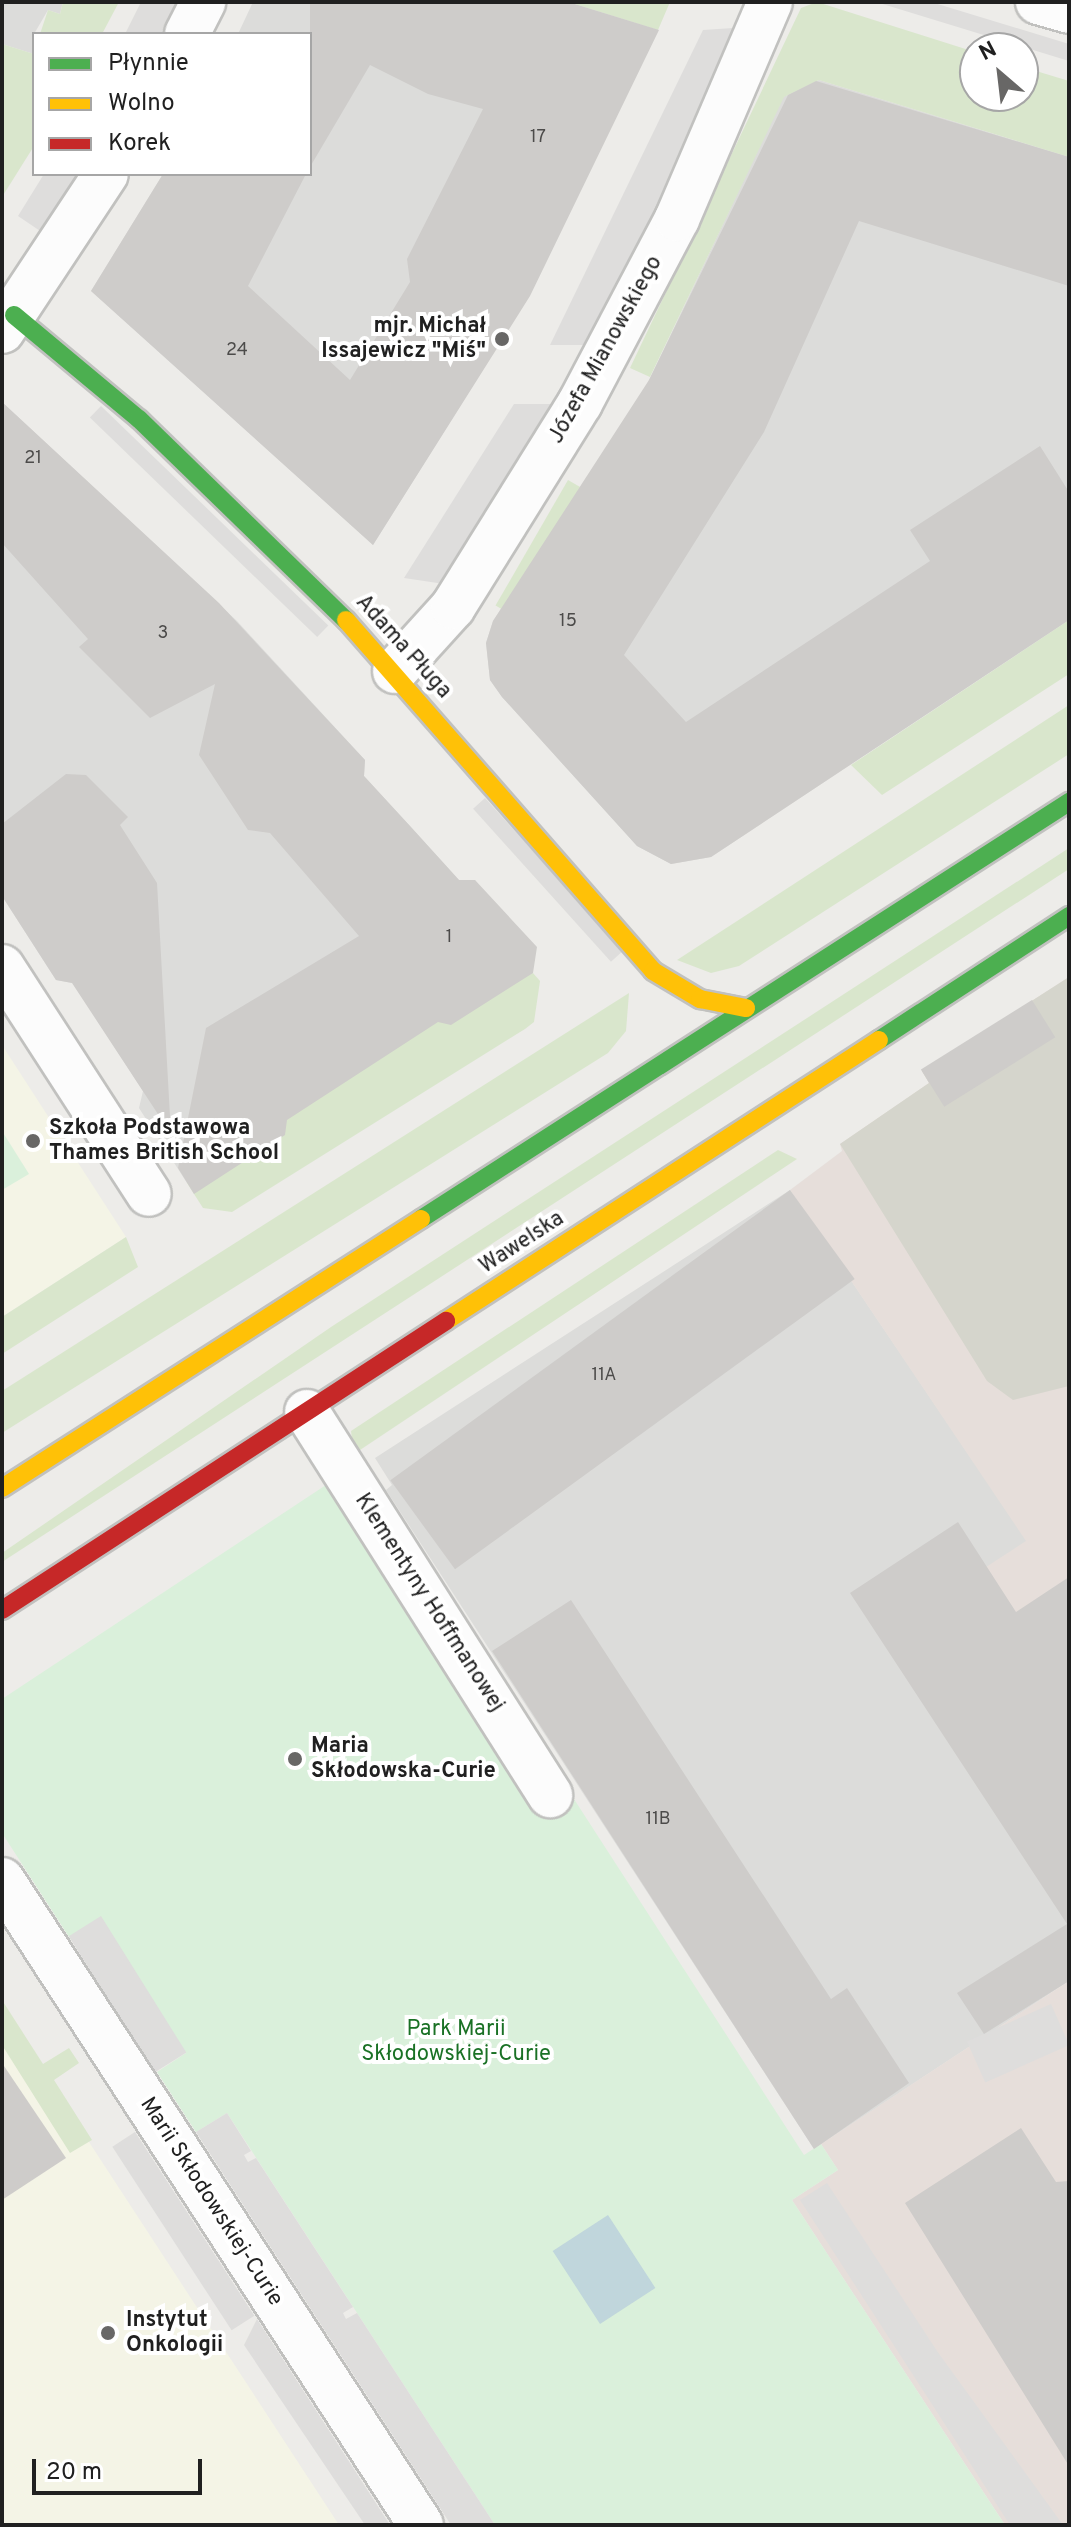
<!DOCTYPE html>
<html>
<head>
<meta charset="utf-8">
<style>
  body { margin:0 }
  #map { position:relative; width:1071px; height:2527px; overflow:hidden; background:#edece9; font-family:Overpass,sans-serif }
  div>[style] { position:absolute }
  .residential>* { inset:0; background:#dcdcda }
  .education>* { inset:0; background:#f4f4e6 }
  .military>* { inset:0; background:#e6deda }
  .construction>* { inset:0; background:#d5d5cc }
  .grass>* { inset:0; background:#d9e6cc; transform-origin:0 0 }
  .park>* { inset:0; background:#daf0db }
  .parking>* { inset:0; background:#dedddc; transform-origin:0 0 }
  .water>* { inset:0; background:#c0d6dc; transform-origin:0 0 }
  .building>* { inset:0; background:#ceccca; transform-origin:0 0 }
  .roads { filter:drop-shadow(2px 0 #c1c1bf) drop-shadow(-2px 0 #c1c1bf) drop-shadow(0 2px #c1c1bf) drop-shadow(0 -2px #c1c1bf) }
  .street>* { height:44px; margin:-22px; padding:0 22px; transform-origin:22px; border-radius:22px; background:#fcfcfc }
  .fast>* { height:18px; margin:-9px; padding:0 9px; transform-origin:9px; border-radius:9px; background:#4caf50 }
  .slow>* { height:18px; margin:-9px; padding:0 9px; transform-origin:9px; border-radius:9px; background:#ffc107 }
  .jam>* { height:18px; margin:-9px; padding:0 9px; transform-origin:9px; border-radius:9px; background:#c62828 }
  .dots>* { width:22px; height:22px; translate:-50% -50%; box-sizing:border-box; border:4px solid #fff; border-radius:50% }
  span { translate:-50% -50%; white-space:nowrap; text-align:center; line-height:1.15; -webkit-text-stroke:8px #fff; paint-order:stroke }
  .number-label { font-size:18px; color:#4c4b4a }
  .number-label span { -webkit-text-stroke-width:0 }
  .poi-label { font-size:22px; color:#202020; font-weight:700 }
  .right { translate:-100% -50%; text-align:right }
  .left { translate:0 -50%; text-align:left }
  .street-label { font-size:22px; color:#202020 }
  .park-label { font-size:22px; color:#1a7125 }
  .frame { position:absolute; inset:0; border:4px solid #202020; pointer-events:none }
  .legend { position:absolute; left:32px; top:32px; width:280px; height:144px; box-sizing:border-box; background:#fff; border:2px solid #a6a6a6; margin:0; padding:10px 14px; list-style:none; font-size:24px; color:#202020 }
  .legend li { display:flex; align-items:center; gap:16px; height:40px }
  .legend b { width:40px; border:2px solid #a6a6a6 }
  .north { position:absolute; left:959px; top:32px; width:80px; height:80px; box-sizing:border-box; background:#fff; border:2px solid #a6a6a6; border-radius:50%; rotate:332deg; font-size:22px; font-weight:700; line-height:32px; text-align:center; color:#202020 }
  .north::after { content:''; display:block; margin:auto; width:28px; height:36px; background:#686766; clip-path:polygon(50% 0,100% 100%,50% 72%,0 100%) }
  .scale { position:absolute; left:32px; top:2459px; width:170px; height:36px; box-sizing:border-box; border:4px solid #202020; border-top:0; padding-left:10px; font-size:24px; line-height:28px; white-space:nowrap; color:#202020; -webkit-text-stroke:6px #fff; paint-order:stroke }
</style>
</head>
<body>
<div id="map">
  <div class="residential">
    <div style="clip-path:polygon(2px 2px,63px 2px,60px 14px,48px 10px,34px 34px,34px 54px,2px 44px)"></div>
    <div style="clip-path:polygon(253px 2px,568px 2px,658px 30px,529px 296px,373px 545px,91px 291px,163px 174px,310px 174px,310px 34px,238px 34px)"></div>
    <div style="clip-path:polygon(819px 80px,1069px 157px,1069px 620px,711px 857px,671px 864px,637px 846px,502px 697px,490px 680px,486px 643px,493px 621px,644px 391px,783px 97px)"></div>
    <div style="clip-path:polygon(2px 402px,237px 621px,365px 760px,364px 776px,410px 826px,459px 880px,475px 880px,533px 973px,187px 1183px,139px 1108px,143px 1091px,73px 983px,56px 980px,2px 896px)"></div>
    <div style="clip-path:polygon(790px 1190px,1027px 1541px,923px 1609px,1069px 1831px,1069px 1981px,814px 2149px,386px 1490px,392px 1485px,375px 1458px)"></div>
  </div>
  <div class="education">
    <div style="clip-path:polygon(2px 1045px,126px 1237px,2px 1317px)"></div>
    <div style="clip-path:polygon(2px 2000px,89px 2142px,339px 2525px,2px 2525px)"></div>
  </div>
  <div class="military">
    <div style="clip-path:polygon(1069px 977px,1069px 1831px,923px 1608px,1026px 1541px,790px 1190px,842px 1151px,840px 1144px,929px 1083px,922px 1071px)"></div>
    <div style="clip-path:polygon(1069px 1981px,1069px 2525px,1005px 2525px,792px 2200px,838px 2170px,821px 2144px)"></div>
  </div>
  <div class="construction">
    <div style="clip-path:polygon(1069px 977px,1069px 1386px,1013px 1400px,987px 1381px,840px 1144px,929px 1083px,922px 1071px)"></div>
  </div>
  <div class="grass">
    <div style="clip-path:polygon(63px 2px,119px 2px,102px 34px,40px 34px,48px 10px,60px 14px)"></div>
    <div style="clip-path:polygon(568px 2px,670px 2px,658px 30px)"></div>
    <div style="clip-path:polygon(817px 2px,975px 52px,975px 96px,1023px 96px,1023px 67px,1069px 81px,1069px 157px,819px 80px,784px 97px,650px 377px,630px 368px,801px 8px)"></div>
    <div style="clip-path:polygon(2px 44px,34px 54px,34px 146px,2px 197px)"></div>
    <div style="left:568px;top:480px;width:14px;height:145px;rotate:30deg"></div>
    <div style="clip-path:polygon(1069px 620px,1069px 674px,882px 795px,851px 765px)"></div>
    <div style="clip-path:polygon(1069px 705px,1069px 754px,739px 966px,711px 973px,677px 960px)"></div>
    <div style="clip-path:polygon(1069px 848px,1069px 869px,2px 1562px,2px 1553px,331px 1327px)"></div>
    <div style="clip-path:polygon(533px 973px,540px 981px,534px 1022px,525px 1029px,232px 1212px,203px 1208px,187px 1183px,437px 1022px)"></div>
    <div style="clip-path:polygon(629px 993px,626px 1031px,608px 1053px,2px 1433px,2px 1391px)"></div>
    <div style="clip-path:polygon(778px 1150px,797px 1159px,354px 1454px,351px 1431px)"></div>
    <div style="clip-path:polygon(126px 1237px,138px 1267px,2px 1354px,2px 1317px)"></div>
    <div style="clip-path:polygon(2px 2000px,43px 2064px,69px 2048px,79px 2063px,54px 2080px,92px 2140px,70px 2153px,2px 2045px)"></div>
  </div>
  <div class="park">
    <div style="clip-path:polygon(2px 1131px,29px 1174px,2px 1190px)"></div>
    <div style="clip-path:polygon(329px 1483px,541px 1817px,572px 1796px,804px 2155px,821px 2144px,838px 2170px,792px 2200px,1005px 2525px,495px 2525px,227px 2113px,196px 2132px,157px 2072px,186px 2053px,100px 1917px,71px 1940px,2px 1833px,2px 1699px)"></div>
  </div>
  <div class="parking">
    <div style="clip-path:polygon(141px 2px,184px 2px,167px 34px,125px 34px)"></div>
    <div style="clip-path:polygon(876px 2px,931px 2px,1069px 44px,1069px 61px)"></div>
    <div style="clip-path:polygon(748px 27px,597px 345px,550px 345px,703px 30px)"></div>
    <div style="clip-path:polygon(44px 174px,90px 174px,49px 237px,18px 216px)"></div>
    <div style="clip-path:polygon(514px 404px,564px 404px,451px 585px,404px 578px)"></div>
    <div style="left:101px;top:406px;width:316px;height:16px;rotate:44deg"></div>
    <div style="left:485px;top:798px;width:206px;height:16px;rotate:48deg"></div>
    <div style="left:101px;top:1916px;width:161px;height:38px;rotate:58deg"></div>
    <div style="left:1051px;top:2004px;width:45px;height:92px;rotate:66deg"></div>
    <div style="clip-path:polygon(227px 2113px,251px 2151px,244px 2155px,248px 2162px,256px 2158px,353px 2307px,343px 2313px,346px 2319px,357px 2313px,495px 2525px,451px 2525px,196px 2132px)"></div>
    <div style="left:135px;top:2132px;width:219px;height:27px;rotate:57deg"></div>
    <div style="clip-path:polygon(827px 2183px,937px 2351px,1063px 2525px,1010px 2525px,800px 2200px)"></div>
    <div style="clip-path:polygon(257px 2319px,390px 2525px,365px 2525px,244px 2345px)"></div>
  </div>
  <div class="water">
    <div style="left:608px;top:2215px;width:87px;height:66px;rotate:57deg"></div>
  </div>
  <div class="building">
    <div style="clip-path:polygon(310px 2px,568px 2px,659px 30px,530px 296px,373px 545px,91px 291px,163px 174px,306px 174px,248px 286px,350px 380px,410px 282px,407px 259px,483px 109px,428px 94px,370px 65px,310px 167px)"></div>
    <div style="clip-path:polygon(816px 81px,1069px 157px,1069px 286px,859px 221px,764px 432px,624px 655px,686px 722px,930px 561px,910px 530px,1040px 446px,1069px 492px,1069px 620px,711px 857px,671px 864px,637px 846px,502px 697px,490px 680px,486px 643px,493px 621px,649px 380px,788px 95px)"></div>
    <div style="clip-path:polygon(2px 402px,219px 603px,365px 760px,364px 776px,410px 826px,459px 880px,475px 880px,537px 947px,533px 973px,451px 1025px,438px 1022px,287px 1120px,285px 1135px,194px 1194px,178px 1168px,206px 1028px,359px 936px,270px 833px,248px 830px,199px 755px,215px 684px,150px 718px,79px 647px,88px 639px,2px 543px)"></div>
    <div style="clip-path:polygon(66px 774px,86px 775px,128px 817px,120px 825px,157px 883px,171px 1134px,72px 983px,56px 980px,2px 896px,2px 824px)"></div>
    <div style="left:1032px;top:1000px;width:44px;height:131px;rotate:58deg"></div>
    <div style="left:790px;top:1190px;width:110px;height:494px;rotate:54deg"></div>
    <div style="clip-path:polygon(958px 1522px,1016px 1612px,1069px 1577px,1069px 1981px,984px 2034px,957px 1993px,1067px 1924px,850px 1593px)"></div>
    <div style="clip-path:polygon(571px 1600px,831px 1999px,847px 1988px,909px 2083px,814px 2149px,492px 1651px)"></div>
    <div style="clip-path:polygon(2px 2063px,66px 2158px,2px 2200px)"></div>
    <div style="clip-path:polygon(1021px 2128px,1056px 2182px,1069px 2181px,1069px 2466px,905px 2203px)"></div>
  </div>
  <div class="roads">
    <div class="street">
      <div style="left:1038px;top:2px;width:32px;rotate:16deg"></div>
      <div style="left:187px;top:34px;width:36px;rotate:-63deg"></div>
      <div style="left:2px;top:331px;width:188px;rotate:-56.5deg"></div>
      <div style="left:395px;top:671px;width:86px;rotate:-47.8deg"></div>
      <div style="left:453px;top:607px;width:240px;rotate:-58.1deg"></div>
      <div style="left:580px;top:403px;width:208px;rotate:-62.2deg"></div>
      <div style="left:677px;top:219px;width:236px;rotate:-66.8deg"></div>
      <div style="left:2px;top:967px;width:270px;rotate:57.1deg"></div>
      <div style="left:307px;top:1412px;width:454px;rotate:57.6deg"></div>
      <div style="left:2px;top:1880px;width:769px;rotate:56.99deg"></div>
    </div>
    <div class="fast">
      <div style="left:14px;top:315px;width:163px;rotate:39.8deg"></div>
      <div style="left:139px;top:419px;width:289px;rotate:44.2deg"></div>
      <div style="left:879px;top:1040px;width:227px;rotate:-33.1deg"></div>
      <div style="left:421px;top:1219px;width:771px;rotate:-32.76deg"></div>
    </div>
    <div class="slow">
      <div style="left:346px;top:620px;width:466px;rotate:48.8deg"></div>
      <div style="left:653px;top:971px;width:55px;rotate:30.8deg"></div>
      <div style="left:700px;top:999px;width:47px;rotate:11.1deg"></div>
      <div style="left:446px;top:1321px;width:516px;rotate:-32.98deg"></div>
      <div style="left:2px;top:1488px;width:498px;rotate:-32.7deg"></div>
    </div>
    <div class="jam">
      <div style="left:2px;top:1610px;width:530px;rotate:-33.06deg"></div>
    </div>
  </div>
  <div class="dots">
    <div style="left:502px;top:339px;background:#686766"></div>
    <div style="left:33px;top:1141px;background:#686766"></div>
    <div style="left:295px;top:1759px;background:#686766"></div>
    <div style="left:108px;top:2333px;background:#686766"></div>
  </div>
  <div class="number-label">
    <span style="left:538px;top:138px">17</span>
    <span style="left:237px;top:351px">24</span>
    <span style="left:33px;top:459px">21</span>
    <span style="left:568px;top:622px">15</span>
    <span style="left:163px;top:634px">3</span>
    <span style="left:449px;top:938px">1</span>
    <span style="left:604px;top:1376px">11A</span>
    <span style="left:658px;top:1820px">11B</span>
  </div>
  <div class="poi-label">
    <span class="right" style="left:486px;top:339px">mjr. Michał<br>Issajewicz "Miś"</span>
    <span class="left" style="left:49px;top:1141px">Szkoła Podstawowa<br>Thames British School</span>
    <span class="left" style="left:311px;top:1759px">Maria<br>Skłodowska-Curie</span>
    <span class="left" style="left:126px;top:2333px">Instytut<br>Onkologii</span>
  </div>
  <div class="street-label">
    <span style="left:606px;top:350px;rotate:-61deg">Józefa Mianowskiego</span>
    <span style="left:403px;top:647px;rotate:48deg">Adama Pługa</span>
    <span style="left:522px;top:1243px;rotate:-33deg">Wawelska</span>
    <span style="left:429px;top:1603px;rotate:57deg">Klementyny Hoffmanowej</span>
    <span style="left:211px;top:2202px;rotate:57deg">Marii Skłodowskiej-Curie</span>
  </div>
  <div class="park-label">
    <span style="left:456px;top:2042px">Park Marii<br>Skłodowskiej-Curie</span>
  </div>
  <div class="frame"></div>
  <ul class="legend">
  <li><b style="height:10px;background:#4caf50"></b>Płynnie</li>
  <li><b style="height:10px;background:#ffc107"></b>Wolno</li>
  <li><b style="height:10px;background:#c62828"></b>Korek</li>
  </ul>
  <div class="north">N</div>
  <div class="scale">20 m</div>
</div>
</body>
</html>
